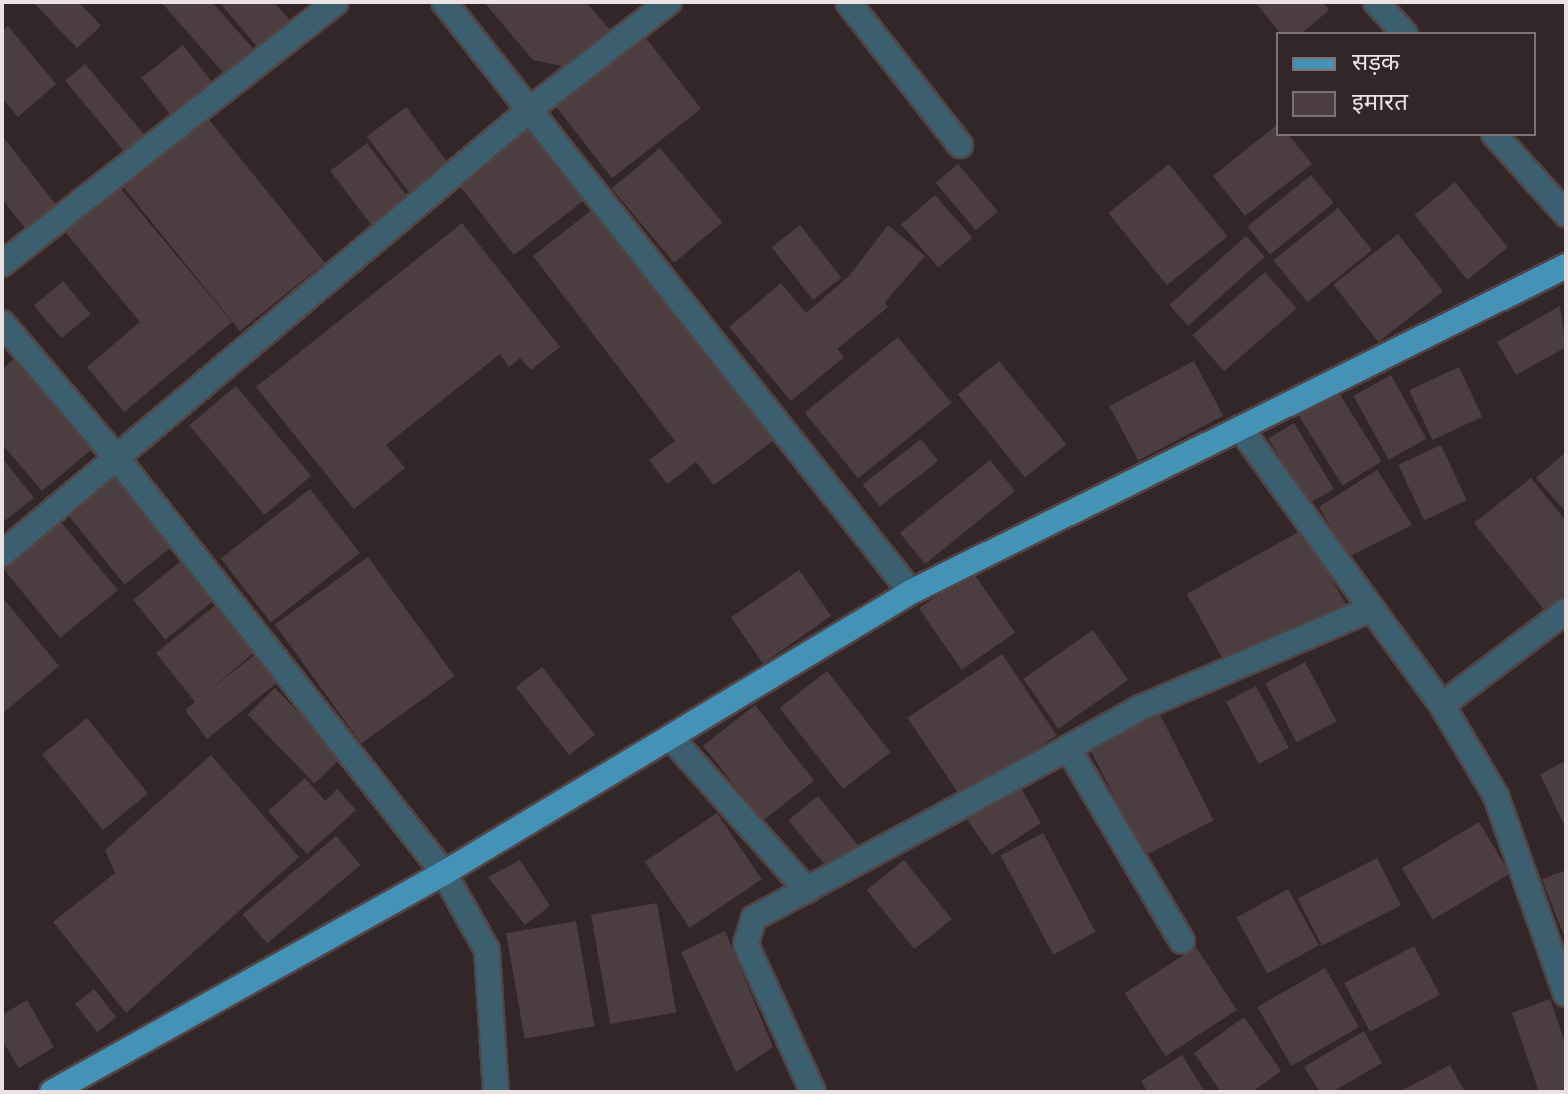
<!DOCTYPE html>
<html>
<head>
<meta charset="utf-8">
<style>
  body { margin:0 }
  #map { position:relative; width:1568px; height:1094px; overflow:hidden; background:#332628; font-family:"Asap Condensed","Noto Sans Devanagari",sans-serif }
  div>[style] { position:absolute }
  .building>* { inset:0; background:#4c3e40; transform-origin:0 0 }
  .roads { filter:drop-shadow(2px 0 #504446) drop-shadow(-2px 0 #504446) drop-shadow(0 2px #504446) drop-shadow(0 -2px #504446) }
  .minor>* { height:24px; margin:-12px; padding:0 12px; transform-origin:12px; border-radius:12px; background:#3c5f70 }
  .major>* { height:24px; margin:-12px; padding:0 12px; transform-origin:12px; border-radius:12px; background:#4492b6 }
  span { translate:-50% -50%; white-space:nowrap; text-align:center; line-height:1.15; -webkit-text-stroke:8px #332628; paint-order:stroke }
  .frame { position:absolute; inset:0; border:4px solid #ebe2e3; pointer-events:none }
  .legend { position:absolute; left:1276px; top:32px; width:260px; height:104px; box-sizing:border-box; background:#332628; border:2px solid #7d7173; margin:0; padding:10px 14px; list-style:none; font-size:24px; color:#ebe2e3 }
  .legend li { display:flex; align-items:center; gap:16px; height:40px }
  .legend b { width:40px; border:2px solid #7d7173 }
</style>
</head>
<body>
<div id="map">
  <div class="building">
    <div style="clip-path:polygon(33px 2px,79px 2px,101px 26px,77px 48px)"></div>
    <div style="clip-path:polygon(161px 2px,212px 2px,256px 52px,227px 77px)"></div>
    <div style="clip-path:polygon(219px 2px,274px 2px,291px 22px,259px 49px)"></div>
    <div style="clip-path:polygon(484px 2px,586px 2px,610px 30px,567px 67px,533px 60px)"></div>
    <div style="clip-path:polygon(1255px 2px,1323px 2px,1329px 10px,1301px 34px,1281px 34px)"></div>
    <div style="clip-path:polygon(8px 26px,56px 84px,18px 117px,2px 98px,2px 31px)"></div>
    <div style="left:645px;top:37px;width:91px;height:113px;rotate:52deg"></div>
    <div style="left:183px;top:45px;width:52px;height:53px;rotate:52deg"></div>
    <div style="left:85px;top:64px;width:95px;height:26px;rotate:50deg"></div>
    <div style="left:406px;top:107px;width:76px;height:49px;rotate:53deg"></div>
    <div style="left:202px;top:111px;width:195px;height:109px;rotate:51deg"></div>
    <div style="left:532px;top:124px;width:92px;height:95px;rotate:52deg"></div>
    <div style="clip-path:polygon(1278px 124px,1278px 134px,1288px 134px,1312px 164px,1245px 216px,1213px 176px)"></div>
    <div style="clip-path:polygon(4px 138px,56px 205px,25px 228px,2px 199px)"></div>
    <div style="left:367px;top:143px;width:75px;height:46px;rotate:53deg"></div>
    <div style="left:660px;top:148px;width:97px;height:63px;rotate:50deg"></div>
    <div style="left:958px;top:164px;width:62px;height:29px;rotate:50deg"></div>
    <div style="left:1169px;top:164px;width:93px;height:78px;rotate:51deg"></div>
    <div style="left:1311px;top:175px;width:36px;height:82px;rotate:51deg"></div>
    <div style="left:1455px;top:182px;width:84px;height:52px;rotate:51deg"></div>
    <div style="clip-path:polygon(116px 183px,232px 322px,124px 412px,87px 367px,140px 322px,61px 227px)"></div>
    <div style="left:935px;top:195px;width:57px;height:45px;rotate:49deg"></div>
    <div style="clip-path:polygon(598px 205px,777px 438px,714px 485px,696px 462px,667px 484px,649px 460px,675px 441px,533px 256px)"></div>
    <div style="left:1338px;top:208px;width:54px;height:83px;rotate:51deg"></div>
    <div style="clip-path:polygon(462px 223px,560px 347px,531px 370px,520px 358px,509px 367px,500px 354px,386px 445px,405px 468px,354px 509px,256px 387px)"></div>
    <div style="left:800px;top:225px;width:67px;height:36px;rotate:52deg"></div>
    <div style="clip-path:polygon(888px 225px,925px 256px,885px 302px,888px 307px,837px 349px,844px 357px,791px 401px,729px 327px,781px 283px,806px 313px,849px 276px)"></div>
    <div style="left:1398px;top:234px;width:73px;height:82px;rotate:52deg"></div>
    <div style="left:1246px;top:236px;width:28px;height:103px;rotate:48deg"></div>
    <div style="left:1265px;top:272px;width:48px;height:96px;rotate:49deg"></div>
    <div style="left:63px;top:281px;width:43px;height:38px;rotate:50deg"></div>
    <div style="clip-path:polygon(1560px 306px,1566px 347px,1516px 375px,1497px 342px)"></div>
    <div style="left:898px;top:337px;width:85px;height:120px;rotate:51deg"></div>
    <div style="clip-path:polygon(15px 358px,92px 449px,42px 491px,2px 444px,2px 369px)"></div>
    <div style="left:999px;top:361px;width:107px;height:53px;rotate:51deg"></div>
    <div style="left:1194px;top:361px;width:62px;height:96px;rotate:62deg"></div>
    <div style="left:1459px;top:367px;width:55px;height:55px;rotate:65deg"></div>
    <div style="left:1391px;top:375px;width:73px;height:43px;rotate:61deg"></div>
    <div style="left:236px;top:386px;width:117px;height:61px;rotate:50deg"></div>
    <div style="left:1337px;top:390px;width:84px;height:46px;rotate:58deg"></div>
    <div style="left:1294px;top:423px;width:77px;height:30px;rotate:59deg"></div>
    <div style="left:921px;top:439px;width:28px;height:74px;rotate:52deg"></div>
    <div style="left:1441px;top:445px;width:61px;height:47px;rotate:65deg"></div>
    <div style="clip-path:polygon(1566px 452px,1566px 512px,1536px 478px)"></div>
    <div style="clip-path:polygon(2px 458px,34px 498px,2px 523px)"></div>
    <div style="left:990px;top:460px;width:40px;height:116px;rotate:51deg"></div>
    <div style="clip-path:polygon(1377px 470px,1412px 525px,1348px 557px,1319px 507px)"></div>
    <div style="left:111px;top:471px;width:97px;height:61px;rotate:51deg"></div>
    <div style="clip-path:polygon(1531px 478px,1566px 521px,1566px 594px,1545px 611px,1474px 523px)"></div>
    <div style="left:310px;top:489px;width:81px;height:113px;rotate:52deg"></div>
    <div style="clip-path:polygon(54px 514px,118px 590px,60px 638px,2px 567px,2px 557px)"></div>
    <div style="left:1304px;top:529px;width:88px;height:134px;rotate:61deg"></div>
    <div style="left:186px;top:557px;width:51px;height:68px;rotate:51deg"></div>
    <div style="left:368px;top:557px;width:147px;height:115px;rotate:54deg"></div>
    <div style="left:799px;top:570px;width:56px;height:83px;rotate:55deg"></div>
    <div style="left:972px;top:571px;width:75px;height:65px;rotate:55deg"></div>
    <div style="clip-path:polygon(2px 597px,59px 666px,2px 714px)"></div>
    <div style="clip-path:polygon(217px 604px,255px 652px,206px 693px,257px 653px,279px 681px,207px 739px,185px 710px,195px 702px,156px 653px)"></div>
    <div style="left:1093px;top:630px;width:61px;height:85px;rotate:55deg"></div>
    <div style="left:1002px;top:654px;width:98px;height:114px;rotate:56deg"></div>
    <div style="left:1305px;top:662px;width:67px;height:45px;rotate:62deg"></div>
    <div style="left:542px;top:667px;width:86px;height:33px;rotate:52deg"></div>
    <div style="left:827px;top:671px;width:103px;height:60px;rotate:52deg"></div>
    <div style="left:1256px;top:686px;width:70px;height:34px;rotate:62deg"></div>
    <div style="left:275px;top:688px;width:96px;height:38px;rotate:46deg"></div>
    <div style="left:755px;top:705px;width:96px;height:66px;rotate:52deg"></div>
    <div style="left:1157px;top:709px;width:125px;height:78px;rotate:63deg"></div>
    <div style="left:87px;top:718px;width:97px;height:58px;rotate:51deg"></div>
    <div style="clip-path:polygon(211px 755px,299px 857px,126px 1013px,53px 922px,115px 873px,105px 850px)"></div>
    <div style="clip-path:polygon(1566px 761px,1566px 829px,1540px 774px)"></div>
    <div style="clip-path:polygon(305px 778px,325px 801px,337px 789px,356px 810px,307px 854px,268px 811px)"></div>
    <div style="clip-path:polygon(1021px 788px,1041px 823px,992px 855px,966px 818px)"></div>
    <div style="left:818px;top:796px;width:64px;height:38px;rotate:51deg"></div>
    <div style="left:717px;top:813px;width:80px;height:87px;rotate:56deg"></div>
    <div style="left:1479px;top:822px;width:60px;height:90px;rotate:59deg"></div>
    <div style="left:1043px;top:833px;width:112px;height:48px;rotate:62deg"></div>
    <div style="left:336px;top:836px;width:38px;height:122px;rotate:50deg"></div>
    <div style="left:1377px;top:858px;width:53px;height:89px;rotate:63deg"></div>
    <div style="clip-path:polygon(520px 860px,550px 906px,525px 925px,488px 877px)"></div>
    <div style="left:904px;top:860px;width:76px;height:48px;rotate:51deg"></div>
    <div style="clip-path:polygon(1566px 870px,1566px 941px,1542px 879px)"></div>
    <div style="left:1288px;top:889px;width:64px;height:59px;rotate:61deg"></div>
    <div style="left:657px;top:903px;width:111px;height:67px;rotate:80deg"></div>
    <div style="left:576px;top:921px;width:107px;height:71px;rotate:80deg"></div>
    <div style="clip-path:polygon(725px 931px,773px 1047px,736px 1072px,681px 952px)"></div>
    <div style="left:1414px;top:946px;width:55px;height:79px;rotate:62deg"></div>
    <div style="left:1196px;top:947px;width:75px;height:85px;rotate:57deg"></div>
    <div style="left:1325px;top:968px;width:68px;height:78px;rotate:60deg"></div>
    <div style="left:94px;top:989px;width:36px;height:24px;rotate:52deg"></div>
    <div style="clip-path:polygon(1550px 999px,1566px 1045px,1566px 1092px,1539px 1092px,1512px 1013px)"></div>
    <div style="clip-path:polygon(27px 1000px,54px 1047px,19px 1068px,2px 1040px,2px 1015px)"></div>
    <div style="clip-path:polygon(1244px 1017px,1281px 1071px,1252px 1092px,1221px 1092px,1194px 1053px)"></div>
    <div style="clip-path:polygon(1364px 1031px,1382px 1063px,1332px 1092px,1320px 1092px,1304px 1067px)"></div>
    <div style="clip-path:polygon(1182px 1055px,1205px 1092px,1148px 1092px,1141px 1081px)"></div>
    <div style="clip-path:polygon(1450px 1065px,1465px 1092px,1399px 1092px)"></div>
  </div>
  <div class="roads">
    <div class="minor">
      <div style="left:444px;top:2px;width:752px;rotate:51.64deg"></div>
      <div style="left:848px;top:2px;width:182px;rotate:51.9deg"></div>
      <div style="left:1376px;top:2px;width:43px;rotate:47.8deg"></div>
      <div style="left:1494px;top:134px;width:108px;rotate:48deg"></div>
      <div style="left:2px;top:264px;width:424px;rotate:-38.1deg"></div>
      <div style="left:2px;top:323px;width:177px;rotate:49.6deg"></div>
      <div style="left:117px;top:458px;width:528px;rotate:51.76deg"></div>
      <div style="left:444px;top:873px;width:88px;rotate:60.8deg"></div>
      <div style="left:487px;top:950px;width:142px;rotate:86.4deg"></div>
      <div style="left:1240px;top:428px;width:343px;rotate:53.9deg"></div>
      <div style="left:1442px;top:705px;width:106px;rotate:59.3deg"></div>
      <div style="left:1496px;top:796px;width:210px;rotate:70.5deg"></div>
      <div style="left:2px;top:554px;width:693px;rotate:-40.08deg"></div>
      <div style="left:532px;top:108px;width:173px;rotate:-37.7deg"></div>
      <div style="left:1442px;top:705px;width:156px;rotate:-37.2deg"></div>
      <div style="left:672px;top:739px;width:203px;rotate:48.2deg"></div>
      <div style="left:1182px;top:941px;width:224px;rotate:-120.6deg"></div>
      <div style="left:1068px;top:748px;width:82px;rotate:-29.1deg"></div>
      <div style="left:1140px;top:708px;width:251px;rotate:-23.2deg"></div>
      <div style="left:813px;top:1092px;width:162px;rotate:-114.4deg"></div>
      <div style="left:746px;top:944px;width:27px;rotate:-73deg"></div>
      <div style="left:754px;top:918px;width:357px;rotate:-28.4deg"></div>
    </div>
    <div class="major">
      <div style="left:52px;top:1092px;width:449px;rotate:-29.2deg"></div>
      <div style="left:444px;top:873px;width:545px;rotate:-31.04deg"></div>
      <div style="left:911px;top:592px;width:732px;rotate:-26.46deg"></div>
    </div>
  </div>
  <div class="frame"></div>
  <ul class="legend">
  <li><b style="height:10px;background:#4492b6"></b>सड़क</li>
  <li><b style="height:22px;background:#4c3e40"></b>इमारत</li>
  </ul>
</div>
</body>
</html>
